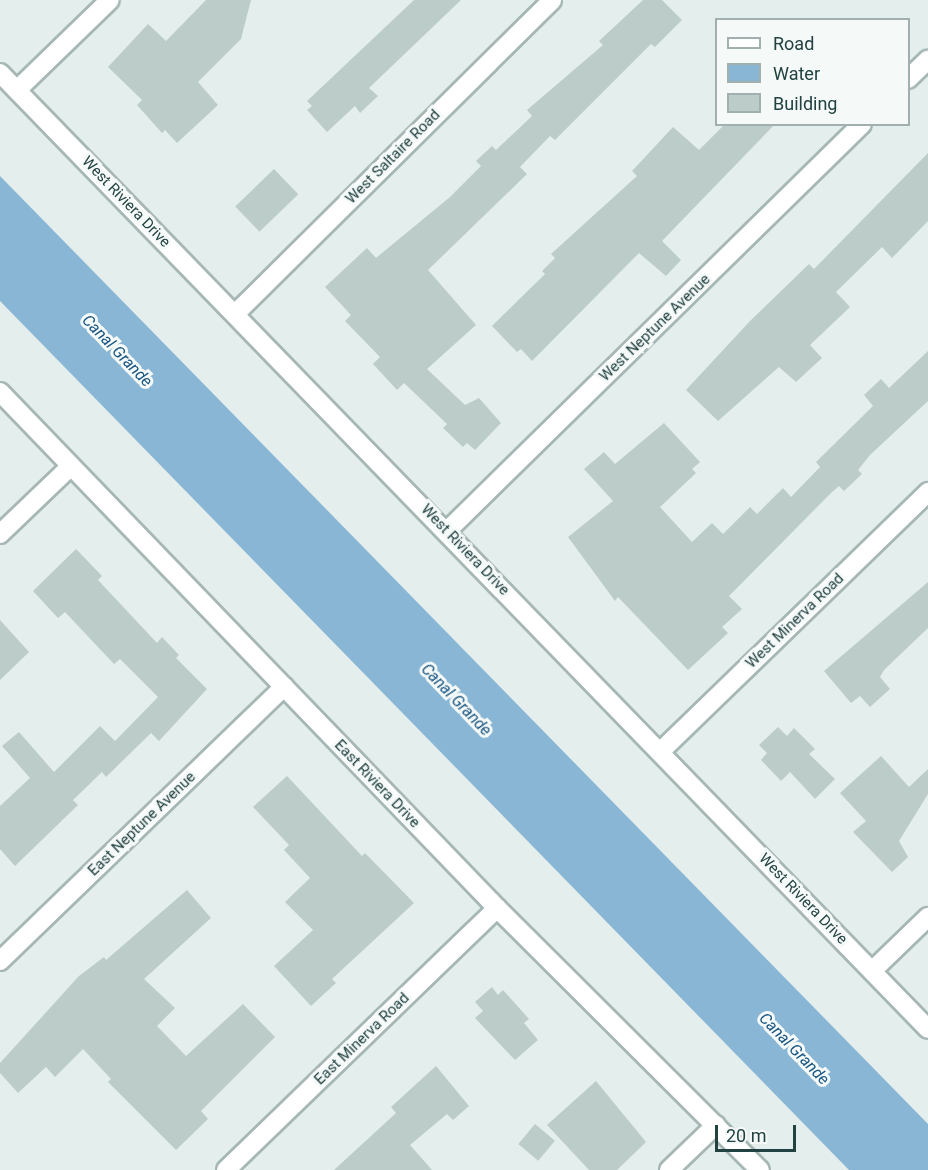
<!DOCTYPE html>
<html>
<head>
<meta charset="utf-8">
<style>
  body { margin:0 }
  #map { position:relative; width:928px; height:1170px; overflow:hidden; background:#e4eeec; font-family:Roboto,sans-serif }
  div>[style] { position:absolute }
  .water>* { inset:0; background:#89b6d5 }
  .building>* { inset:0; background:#bcccc9; transform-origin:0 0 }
  .roads { filter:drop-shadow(2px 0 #a6b7b5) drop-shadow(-2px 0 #a6b7b5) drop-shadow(0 2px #a6b7b5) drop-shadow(0 -2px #a6b7b5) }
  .minor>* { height:18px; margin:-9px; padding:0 9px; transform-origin:9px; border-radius:9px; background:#fff }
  span { translate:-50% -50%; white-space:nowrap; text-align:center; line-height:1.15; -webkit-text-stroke:6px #f5faf9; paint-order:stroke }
  .street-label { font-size:15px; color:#224141 }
  .water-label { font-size:16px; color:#185481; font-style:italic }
  .legend { position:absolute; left:715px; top:18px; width:195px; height:108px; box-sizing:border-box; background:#f5faf9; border:2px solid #a1b0af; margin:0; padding:8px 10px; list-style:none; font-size:18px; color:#224141 }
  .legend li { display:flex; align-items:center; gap:12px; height:30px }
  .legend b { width:30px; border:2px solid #a1b0af }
  .scale { position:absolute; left:715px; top:1125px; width:81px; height:27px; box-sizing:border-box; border:3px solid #224141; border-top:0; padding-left:8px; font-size:18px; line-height:21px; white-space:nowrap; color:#224141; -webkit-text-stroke:4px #f5faf9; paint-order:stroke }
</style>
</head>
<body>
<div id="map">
  <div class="water">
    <div style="clip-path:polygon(0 176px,928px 1124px,928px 1170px,849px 1170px,0 301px)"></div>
  </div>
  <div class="building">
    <div style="clip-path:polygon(206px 0,251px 0,241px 39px,198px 82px,218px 105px,177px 143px,165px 130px,162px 133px,137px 105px,142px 100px,108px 67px,148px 24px,166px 41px)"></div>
    <div style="clip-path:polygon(414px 0,461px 0,369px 88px,378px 96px,360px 113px,355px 106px,327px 132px,307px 110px,312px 106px,307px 101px)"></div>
    <div style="clip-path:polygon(643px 0,662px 0,682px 20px,655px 47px,651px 44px,555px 140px,550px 136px,520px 167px,527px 174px,428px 270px,476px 325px,427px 369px,465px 405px,479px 398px,501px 423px,475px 450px,467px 443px,463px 447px,443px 428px,447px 424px,404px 383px,397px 390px,373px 364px,380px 357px,345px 321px,351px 315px,325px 287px,367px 248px,376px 258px,450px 197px,481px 166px,476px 161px,492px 146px,496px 150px,532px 116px,527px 110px,603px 45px,599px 41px)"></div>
    <div style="clip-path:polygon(725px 124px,775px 124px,662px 241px,681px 260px,666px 276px,639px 253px,532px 361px,521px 349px,517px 352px,492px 326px,545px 274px,542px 271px,555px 258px,551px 254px,637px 176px,632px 171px,673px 127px,699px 150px)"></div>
    <div style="clip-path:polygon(928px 153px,928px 221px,892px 258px,882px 247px,836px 292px,850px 307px,810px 345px,822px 358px,796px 382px,779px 367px,718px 421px,686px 390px,750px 321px,809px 264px,814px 269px)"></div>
    <div style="left:274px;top:169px;width:35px;height:54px;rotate:46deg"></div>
    <div style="clip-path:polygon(928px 351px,928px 401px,870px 455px,858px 470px,862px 474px,844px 491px,839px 486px,830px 494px,729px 596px,742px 609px,722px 627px,728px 633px,688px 670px,618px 597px,615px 601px,568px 537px,613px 501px,584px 469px,604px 452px,615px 464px,664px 423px,700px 462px,692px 469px,696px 473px,660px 507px,692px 542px,712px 523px,723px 534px,750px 507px,757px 514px,783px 488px,791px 497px,820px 467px,816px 462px,873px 406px,864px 395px,881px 379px,889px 388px)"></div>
    <div style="clip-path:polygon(76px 549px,102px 576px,98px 580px,157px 643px,162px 637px,179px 655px,176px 658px,207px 689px,159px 741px,151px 733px,106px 777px,102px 772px,73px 800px,78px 805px,15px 866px,0 849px,0 806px,30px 778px,2px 746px,19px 732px,54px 772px,100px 726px,115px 741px,158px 697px,120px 659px,114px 664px,65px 612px,58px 618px,33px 591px)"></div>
    <div style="clip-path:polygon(928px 582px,928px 628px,884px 670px,880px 677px,890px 689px,870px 707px,860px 696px,851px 703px,824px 671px)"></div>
    <div style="clip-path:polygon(0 620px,29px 652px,0 680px)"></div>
    <div style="clip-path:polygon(778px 727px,787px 736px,794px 728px,815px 749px,809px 754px,835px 779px,815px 799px,790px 772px,781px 781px,761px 760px,767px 753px,759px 745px)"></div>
    <div style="clip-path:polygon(881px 756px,909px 787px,928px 769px,928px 794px,899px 841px,908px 857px,892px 872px,853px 832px,866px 821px,840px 793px)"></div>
    <div style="clip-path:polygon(287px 776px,362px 856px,365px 853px,414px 903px,332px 979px,336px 983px,311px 1006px,274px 966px,313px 930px,285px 902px,310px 878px,284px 850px,289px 845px,253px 807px)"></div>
    <div style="clip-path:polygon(187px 890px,211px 918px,144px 979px,175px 1008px,157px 1026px,186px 1056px,243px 1004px,275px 1037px,201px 1111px,208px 1119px,176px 1150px,108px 1082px,111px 1079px,83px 1049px,55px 1077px,46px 1067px,18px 1093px,0 1073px,0 1063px,79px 976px,104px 957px,106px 960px)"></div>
    <div style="clip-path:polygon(492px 987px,498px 995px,503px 990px,529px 1019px,524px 1023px,538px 1040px,515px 1060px,475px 1018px,483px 1011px,475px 1002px)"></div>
    <div style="clip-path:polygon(436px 1066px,469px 1106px,453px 1120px,447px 1114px,410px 1145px,432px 1170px,334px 1170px,396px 1113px,391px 1107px)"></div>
    <div style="clip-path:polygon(596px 1081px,646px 1142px,617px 1170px,589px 1170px,547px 1125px)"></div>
    <div style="left:535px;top:1124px;width:26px;height:26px;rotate:40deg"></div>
  </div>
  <div class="roads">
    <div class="minor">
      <div style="left:0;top:73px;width:1332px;rotate:45.85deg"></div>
      <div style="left:908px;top:79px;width:28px;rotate:-44deg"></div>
      <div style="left:17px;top:90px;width:129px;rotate:-44.1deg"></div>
      <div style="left:235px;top:314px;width:446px;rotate:-44.7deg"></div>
      <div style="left:0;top:392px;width:716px;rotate:46.07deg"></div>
      <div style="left:497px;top:908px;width:371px;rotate:44.9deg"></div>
      <div style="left:447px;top:531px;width:581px;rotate:-44.44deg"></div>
      <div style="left:0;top:534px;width:98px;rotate:-43.8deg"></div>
      <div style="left:662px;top:750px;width:371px;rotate:-44.1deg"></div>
      <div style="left:0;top:961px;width:395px;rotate:-44deg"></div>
      <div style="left:872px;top:971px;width:78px;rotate:-44deg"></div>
      <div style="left:226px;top:1170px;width:377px;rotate:-44deg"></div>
      <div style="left:669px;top:1170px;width:65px;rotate:-43.8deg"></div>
    </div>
  </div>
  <div class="street-label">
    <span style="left:393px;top:157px;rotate:-45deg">West Saltaire Road</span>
    <span style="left:126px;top:202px;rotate:46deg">West Riviera Drive</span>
    <span style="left:655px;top:328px;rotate:-44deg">West Neptune Avenue</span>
    <span style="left:465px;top:550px;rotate:46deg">West Riviera Drive</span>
    <span style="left:795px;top:621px;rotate:-44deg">West Minerva Road</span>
    <span style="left:377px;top:784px;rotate:46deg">East Riviera Drive</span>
    <span style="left:142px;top:824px;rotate:-44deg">East Neptune Avenue</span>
    <span style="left:803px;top:899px;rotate:46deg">West Riviera Drive</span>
    <span style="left:362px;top:1039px;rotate:-44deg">East Minerva Road</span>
  </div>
  <div class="water-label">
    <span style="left:117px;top:351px;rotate:46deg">Canal Grande</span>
    <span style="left:456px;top:700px;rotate:46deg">Canal Grande</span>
    <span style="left:794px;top:1049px;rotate:46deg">Canal Grande</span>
  </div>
  <ul class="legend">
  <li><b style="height:8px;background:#fff"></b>Road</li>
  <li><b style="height:16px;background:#89b6d5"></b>Water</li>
  <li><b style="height:16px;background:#bcccc9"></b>Building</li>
  </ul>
  <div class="scale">20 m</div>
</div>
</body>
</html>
